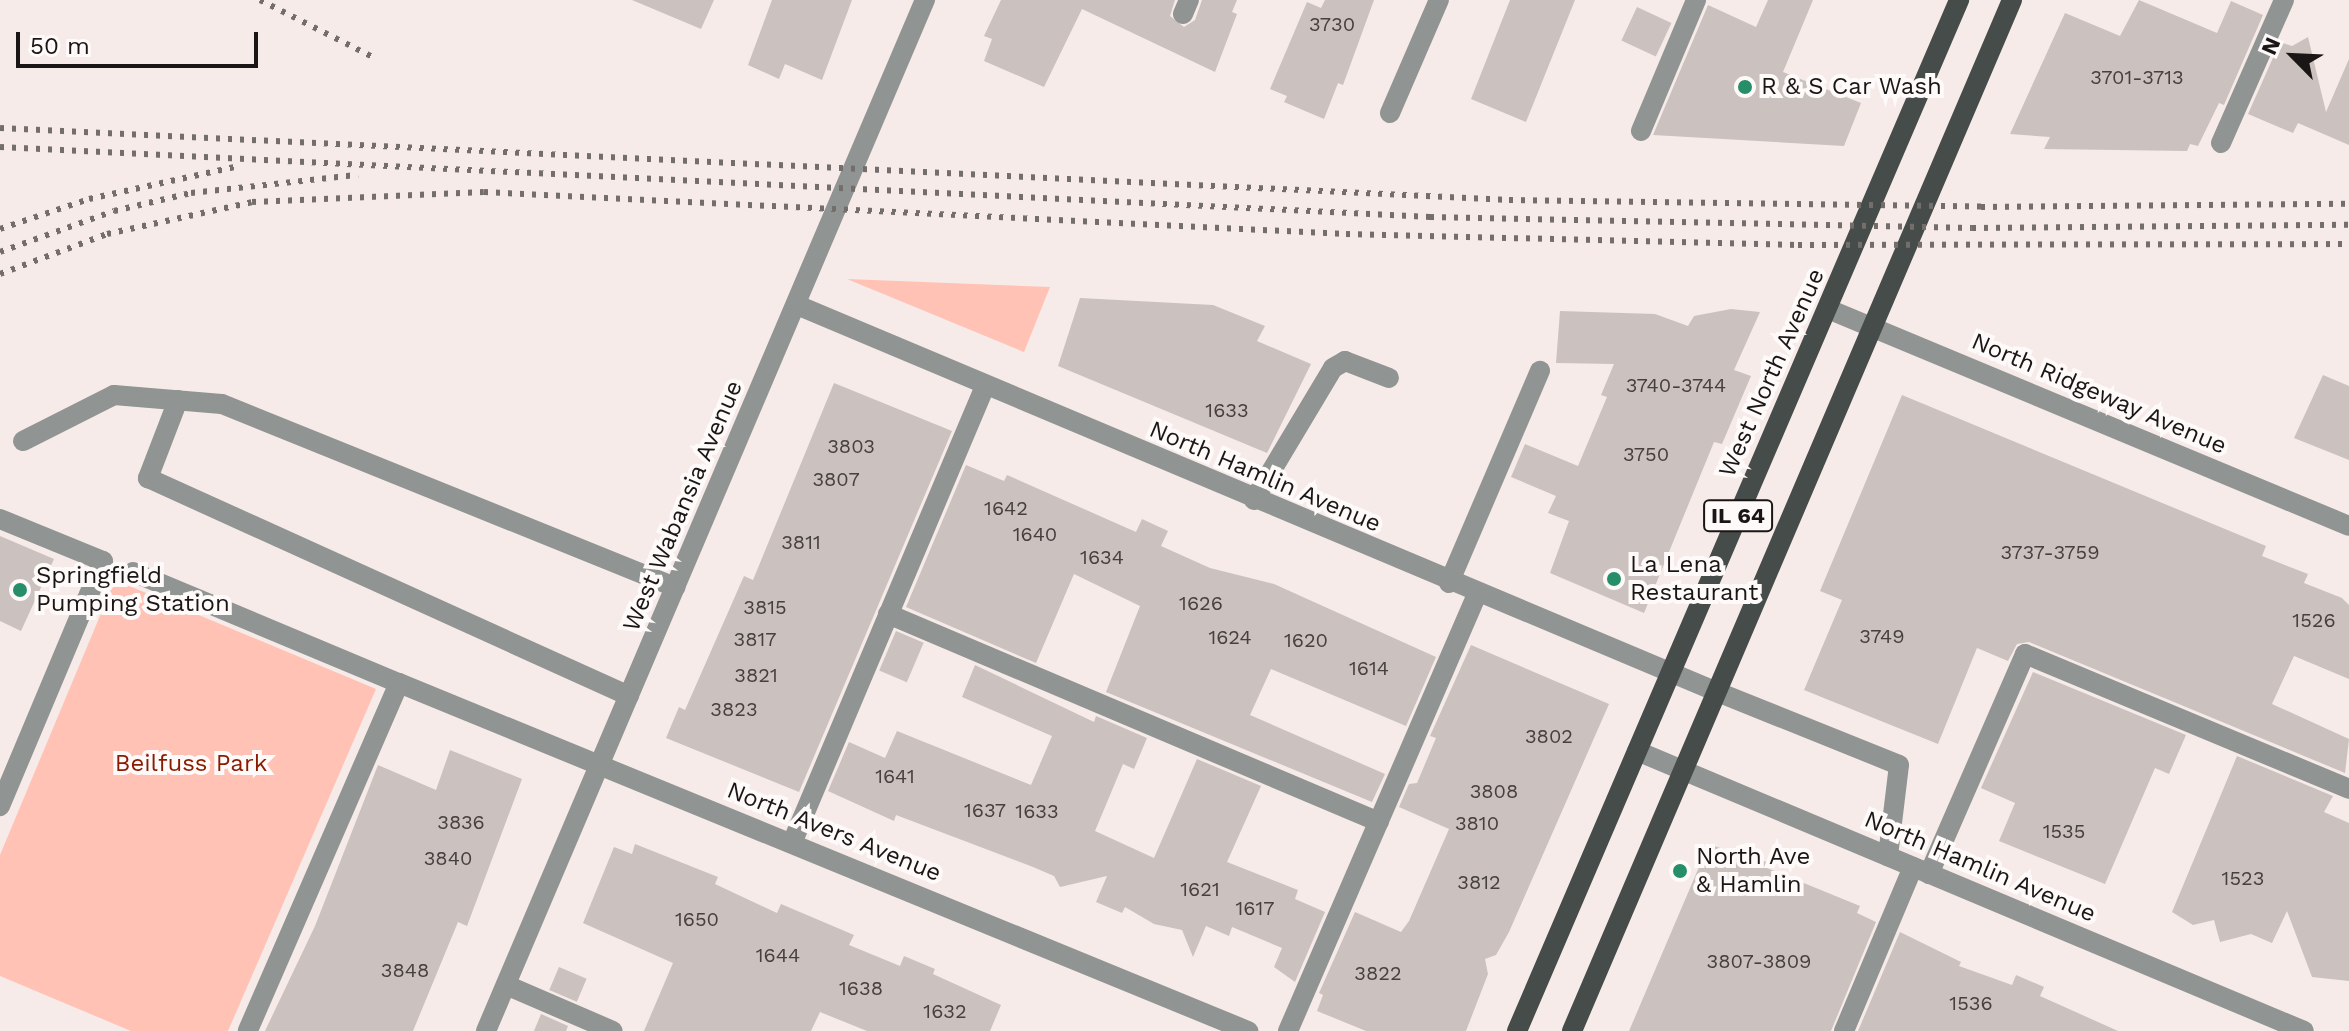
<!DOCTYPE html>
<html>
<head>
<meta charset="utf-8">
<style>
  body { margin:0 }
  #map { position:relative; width:2349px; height:1031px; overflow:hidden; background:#f6ebe8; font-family:"Work Sans",sans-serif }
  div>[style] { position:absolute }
  .green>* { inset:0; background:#ffc2b4 }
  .building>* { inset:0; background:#cbc1be; transform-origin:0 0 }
  .service>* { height:20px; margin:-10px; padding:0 10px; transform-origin:10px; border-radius:10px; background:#909492 }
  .minor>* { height:20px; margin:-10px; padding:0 10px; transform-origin:10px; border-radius:10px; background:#909492 }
  .tertiary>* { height:20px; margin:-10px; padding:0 10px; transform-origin:10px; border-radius:10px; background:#909492 }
  .primary>* { height:20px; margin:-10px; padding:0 10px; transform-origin:10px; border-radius:10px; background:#454c49 }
  .rail>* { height:6px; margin-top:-3px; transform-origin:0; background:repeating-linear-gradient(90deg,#736d6b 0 4px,transparent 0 12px) }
  .dots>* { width:22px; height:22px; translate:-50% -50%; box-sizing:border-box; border:4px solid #fefaf9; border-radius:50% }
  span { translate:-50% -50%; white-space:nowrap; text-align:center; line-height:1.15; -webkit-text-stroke:8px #fefaf9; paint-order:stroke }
  .number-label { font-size:20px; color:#46413f }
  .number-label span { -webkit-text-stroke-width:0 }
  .shield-label span { padding:2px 6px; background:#fefaf9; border:2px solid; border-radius:6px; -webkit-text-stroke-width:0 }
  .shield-label { font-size:22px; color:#191615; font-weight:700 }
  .poi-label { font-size:24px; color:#191615 }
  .left { translate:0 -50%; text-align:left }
  .street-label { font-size:24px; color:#191615 }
  .park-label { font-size:24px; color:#891b01 }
  .north { position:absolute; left:2253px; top:16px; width:80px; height:80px; -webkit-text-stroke:6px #fefaf9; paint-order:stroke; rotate:294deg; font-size:22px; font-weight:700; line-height:32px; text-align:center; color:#191615 }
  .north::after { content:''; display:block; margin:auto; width:28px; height:36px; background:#191615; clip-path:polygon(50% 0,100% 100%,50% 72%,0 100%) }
  .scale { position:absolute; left:16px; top:32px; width:242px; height:36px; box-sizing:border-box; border:4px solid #191615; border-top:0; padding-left:10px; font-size:24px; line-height:28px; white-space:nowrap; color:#191615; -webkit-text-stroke:6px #fefaf9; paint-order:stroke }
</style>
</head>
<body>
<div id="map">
  <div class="green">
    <div style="clip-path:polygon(847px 279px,1050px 287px,1024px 352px)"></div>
    <div style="clip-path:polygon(115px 580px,376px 689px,228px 1031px,131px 1031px,0 976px,0 855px)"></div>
  </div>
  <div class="building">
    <div style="clip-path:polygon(632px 0,714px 0,701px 29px)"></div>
    <div style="clip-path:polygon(772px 0,852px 0,822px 80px,785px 64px,779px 79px,748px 65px)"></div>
    <div style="clip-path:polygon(1001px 0,1175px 0,1170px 16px,1184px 27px,1195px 20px,1202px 0,1237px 0,1232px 12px,1237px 14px,1215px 72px,1082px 9px,1044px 87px,984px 61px,992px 39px,984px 36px)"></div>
    <div style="clip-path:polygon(1325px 0,1374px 0,1343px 85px,1338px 83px,1324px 119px,1284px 102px,1287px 96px,1270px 89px,1307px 2px,1321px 8px)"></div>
    <div style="clip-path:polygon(1510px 0,1575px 0,1526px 122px,1471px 99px)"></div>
    <div style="clip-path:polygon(1768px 0,1813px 0,1783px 72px,1861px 103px,1844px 146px,1653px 135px,1708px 5px,1756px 27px)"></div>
    <div style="clip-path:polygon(2139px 0,2217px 33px,2231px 1px,2263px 15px,2224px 105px,2219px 103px,2198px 146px,2190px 144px,2187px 151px,2044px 149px,2050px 137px,2010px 134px,2065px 13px,2120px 36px)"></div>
    <div style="left:1637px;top:7px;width:38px;height:37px;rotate:25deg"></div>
    <div style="clip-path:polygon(2308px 37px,2326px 112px,2349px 59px,2349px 145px,2298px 123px,2293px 133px,2248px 114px,2280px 42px,2292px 46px)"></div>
    <div style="clip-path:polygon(1080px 298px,1213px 305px,1265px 326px,1257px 341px,1311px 364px,1267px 453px,1058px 366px)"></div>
    <div style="clip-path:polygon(1731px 309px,1760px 312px,1734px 370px,1751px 376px,1722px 444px,1714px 442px,1644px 613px,1550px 573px,1569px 521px,1548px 513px,1556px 496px,1511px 477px,1525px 444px,1578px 466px,1607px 397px,1601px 395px,1614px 364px,1556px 363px,1560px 311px,1655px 314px,1688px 326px,1694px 316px)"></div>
    <div style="clip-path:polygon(2323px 375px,2349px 386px,2349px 460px,2294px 438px)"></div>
    <div style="clip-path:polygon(834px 383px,952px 431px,799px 792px,666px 738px,679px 707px,685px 710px,744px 576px,753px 580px)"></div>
    <div style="clip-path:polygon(1902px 395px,2266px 546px,2262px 556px,2308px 574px,2304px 583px,2342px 598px,2349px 605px,2349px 679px,2294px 656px,2272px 704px,2349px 739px,2345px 773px,2029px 642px,2017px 644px,2008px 661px,1977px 648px,1938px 744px,1804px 690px,1842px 600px,1820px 591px)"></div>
    <div style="clip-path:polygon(966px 465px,1004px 481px,1007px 475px,1136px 532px,1142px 519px,1168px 531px,1161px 546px,1210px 568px,1274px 584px,1436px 657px,1406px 726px,1271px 669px,1250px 715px,1385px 774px,1372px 802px,1106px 692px,1140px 606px,1074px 574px,1036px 663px,906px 607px)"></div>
    <div style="clip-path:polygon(0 536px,54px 559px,21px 631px,0 621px)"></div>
    <div style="left:896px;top:631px;width:30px;height:43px;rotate:23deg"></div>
    <div style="clip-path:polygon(1471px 645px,1609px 704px,1509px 932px,1496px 955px,1485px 959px,1488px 974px,1466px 1031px,1366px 1031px,1317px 1011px,1323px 995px,1319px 993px,1355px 912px,1401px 932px,1409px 921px,1449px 829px,1399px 807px,1409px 784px,1417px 783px,1436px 738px,1430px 736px)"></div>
    <div style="clip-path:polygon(975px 665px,1094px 722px,1096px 716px,1147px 738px,1134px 769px,1123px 764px,1095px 831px,1154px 858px,1197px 759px,1261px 786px,1227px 862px,1298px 890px,1295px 899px,1325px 912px,1295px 982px,1274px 967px,1282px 948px,1232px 927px,1229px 936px,1206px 926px,1193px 957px,1182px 930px,1154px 924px,1125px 907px,1122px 913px,1096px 902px,1107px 876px,1060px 887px,1054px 876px,1033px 867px,896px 815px,894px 821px,828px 791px,849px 742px,885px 758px,897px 731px,1031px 785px,1052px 736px,962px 697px)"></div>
    <div style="clip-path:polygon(2033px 672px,2186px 735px,2169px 774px,2155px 768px,2105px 884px,1999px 841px,2015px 803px,1981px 788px)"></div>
    <div style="clip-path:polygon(450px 750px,522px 779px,467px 926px,458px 922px,413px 1031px,265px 1031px,315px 926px,378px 765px,436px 790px)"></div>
    <div style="clip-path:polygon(2237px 756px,2333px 796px,2324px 812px,2349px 823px,2349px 981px,2312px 977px,2287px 911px,2272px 943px,2251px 934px,2220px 942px,2214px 920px,2193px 925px,2172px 912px)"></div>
    <div style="clip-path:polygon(635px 844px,718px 877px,715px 884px,777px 913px,781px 904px,854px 935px,849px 945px,900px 966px,904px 956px,935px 969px,933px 974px,1001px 1005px,990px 1031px,867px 1031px,820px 1012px,811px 1031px,644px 1031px,673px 963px,583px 923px,614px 847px,632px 854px)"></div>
    <div style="clip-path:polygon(1714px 846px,1770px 863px,1767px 868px,1860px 906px,1857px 913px,1876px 922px,1831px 1031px,1629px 1031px,1705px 853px)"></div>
    <div style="clip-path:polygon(1900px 932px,1961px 962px,1959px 966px,2012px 985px,2016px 975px,2044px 987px,2040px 996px,2118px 1031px,1858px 1031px)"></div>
    <div style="left:559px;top:967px;width:30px;height:25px;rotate:23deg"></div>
    <div style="clip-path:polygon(541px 1014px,568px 1026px,566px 1031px,534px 1031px)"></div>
  </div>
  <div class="service">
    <div style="left:1183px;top:14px;width:15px;rotate:-67deg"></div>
    <div style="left:1641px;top:131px;width:142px;rotate:-67.2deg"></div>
    <div style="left:2221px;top:143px;width:156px;rotate:-66.2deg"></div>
    <div style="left:178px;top:400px;width:84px;rotate:111deg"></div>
    <div style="left:148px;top:478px;width:528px;rotate:24.38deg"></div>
    <div style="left:23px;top:441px;width:102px;rotate:-26.8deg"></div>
    <div style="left:114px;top:395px;width:108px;rotate:4.8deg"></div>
    <div style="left:222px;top:404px;width:489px;rotate:22deg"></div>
    <div style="left:1254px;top:500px;width:154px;rotate:-59.1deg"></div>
    <div style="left:1333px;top:368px;width:14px;rotate:-30deg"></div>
    <div style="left:1345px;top:361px;width:47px;rotate:21.1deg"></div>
    <div style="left:0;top:519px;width:111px;rotate:22.2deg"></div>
    <div style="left:103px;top:561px;width:266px;rotate:112.8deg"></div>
    <div style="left:133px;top:572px;width:288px;rotate:22.7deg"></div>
    <div style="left:399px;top:683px;width:379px;rotate:113.5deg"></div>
    <div style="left:1449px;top:583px;width:231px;rotate:-66.8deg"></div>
    <div style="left:888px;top:614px;width:533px;rotate:22.96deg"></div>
    <div style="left:1715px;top:691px;width:198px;rotate:21.9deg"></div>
    <div style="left:1899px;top:765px;width:92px;rotate:96.9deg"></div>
    <div style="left:792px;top:843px;width:496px;rotate:-67.1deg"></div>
    <div style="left:1929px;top:874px;width:240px;rotate:-66.4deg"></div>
    <div style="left:2025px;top:654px;width:351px;rotate:22.6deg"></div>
    <div style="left:506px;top:985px;width:116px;rotate:23.3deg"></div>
    <div style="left:1288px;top:1031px;width:476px;rotate:-66.6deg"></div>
    <div style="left:1844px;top:1031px;width:178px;rotate:-67.2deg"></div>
  </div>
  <div class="minor">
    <div style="left:1390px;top:113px;width:123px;rotate:-66.6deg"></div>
    <div style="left:797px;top:305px;width:996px;rotate:22.81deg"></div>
    <div style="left:1828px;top:309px;width:564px;rotate:22.61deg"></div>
    <div style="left:399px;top:683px;width:918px;rotate:22.29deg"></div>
    <div style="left:486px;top:1031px;width:1121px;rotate:-66.94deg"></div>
  </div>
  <div class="tertiary">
    <div style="left:1637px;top:751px;width:723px;rotate:22.77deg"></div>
  </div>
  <div class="primary">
    <div style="left:1517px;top:1031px;width:1122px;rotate:-66.79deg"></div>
    <div style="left:1572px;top:1031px;width:1121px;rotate:-66.89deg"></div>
  </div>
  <div class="rail">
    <div style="left:260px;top:0;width:131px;rotate:26.8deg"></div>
    <div style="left:0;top:128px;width:1511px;rotate:2.73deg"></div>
    <div style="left:1509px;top:200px;width:472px;rotate:0.8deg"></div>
    <div style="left:1981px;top:207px;width:368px;rotate:-0.5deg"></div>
    <div style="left:0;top:147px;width:1432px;rotate:2.8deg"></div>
    <div style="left:1430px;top:217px;width:542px;rotate:1.16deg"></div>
    <div style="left:1972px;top:228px;width:377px;rotate:-0.5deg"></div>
    <div style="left:0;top:229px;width:94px;rotate:-18.6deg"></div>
    <div style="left:89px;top:199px;width:149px;rotate:-12.4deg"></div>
    <div style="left:0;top:252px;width:121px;rotate:-19.8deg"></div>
    <div style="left:114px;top:211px;width:79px;rotate:-13.2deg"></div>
    <div style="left:191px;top:193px;width:168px;rotate:-6.2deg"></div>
    <div style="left:0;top:274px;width:114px;rotate:-20.5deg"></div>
    <div style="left:107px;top:234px;width:148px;rotate:-12.4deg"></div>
    <div style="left:252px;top:202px;width:232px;rotate:-2.5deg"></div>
    <div style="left:484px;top:192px;width:863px;rotate:2.79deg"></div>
    <div style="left:1346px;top:234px;width:452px;rotate:1.4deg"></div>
    <div style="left:1798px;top:245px;width:551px;rotate:-0.1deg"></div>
  </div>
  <div class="dots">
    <div style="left:1745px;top:87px;background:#278e6a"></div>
    <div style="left:1614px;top:579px;background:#278e6a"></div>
    <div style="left:20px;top:590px;background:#278e6a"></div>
    <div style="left:1680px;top:871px;background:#278e6a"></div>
  </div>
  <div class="number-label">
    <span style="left:1332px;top:24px">3730</span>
    <span style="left:2137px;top:77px">3701-3713</span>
    <span style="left:1676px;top:385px">3740-3744</span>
    <span style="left:1227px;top:410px">1633</span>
    <span style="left:851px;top:446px">3803</span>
    <span style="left:1646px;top:454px">3750</span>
    <span style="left:836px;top:479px">3807</span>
    <span style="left:1006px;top:508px">1642</span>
    <span style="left:1035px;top:534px">1640</span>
    <span style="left:801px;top:542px">3811</span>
    <span style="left:2050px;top:552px">3737-3759</span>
    <span style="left:1102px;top:557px">1634</span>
    <span style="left:1201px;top:603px">1626</span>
    <span style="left:765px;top:607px">3815</span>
    <span style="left:2314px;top:620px">1526</span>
    <span style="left:1882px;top:636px">3749</span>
    <span style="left:1230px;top:637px">1624</span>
    <span style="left:755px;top:639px">3817</span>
    <span style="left:1306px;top:640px">1620</span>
    <span style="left:1369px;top:668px">1614</span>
    <span style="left:756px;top:675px">3821</span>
    <span style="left:734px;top:709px">3823</span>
    <span style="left:1549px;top:736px">3802</span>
    <span style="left:895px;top:776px">1641</span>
    <span style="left:1494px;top:791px">3808</span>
    <span style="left:985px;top:810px">1637</span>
    <span style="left:1037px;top:811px">1633</span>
    <span style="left:461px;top:822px">3836</span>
    <span style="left:1477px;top:823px">3810</span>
    <span style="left:2064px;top:831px">1535</span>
    <span style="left:448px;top:858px">3840</span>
    <span style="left:2243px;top:878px">1523</span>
    <span style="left:1479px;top:882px">3812</span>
    <span style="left:1200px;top:889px">1621</span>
    <span style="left:1255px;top:908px">1617</span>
    <span style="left:697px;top:919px">1650</span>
    <span style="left:778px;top:955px">1644</span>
    <span style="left:1759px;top:961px">3807-3809</span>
    <span style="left:405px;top:970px">3848</span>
    <span style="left:1378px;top:973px">3822</span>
    <span style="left:861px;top:988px">1638</span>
    <span style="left:1971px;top:1003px">1536</span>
    <span style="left:945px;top:1011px">1632</span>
  </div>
  <div class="shield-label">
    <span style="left:1738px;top:516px">IL 64</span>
  </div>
  <div class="poi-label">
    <span class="left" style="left:1761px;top:87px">R &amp; S Car Wash</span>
    <span class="left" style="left:1630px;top:579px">La Lena<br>Restaurant</span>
    <span class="left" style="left:36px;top:590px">Springfield<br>Pumping Station</span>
    <span class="left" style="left:1696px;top:871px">North Ave<br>&amp; Hamlin</span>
  </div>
  <div class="street-label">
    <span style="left:1772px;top:373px;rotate:-66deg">West North Avenue</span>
    <span style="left:2099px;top:394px;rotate:23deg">North Ridgeway Avenue</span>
    <span style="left:1265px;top:477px;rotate:23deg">North Hamlin Avenue</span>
    <span style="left:683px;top:506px;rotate:-67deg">West Wabansia Avenue</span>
    <span style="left:834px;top:832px;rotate:22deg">North Avers Avenue</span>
    <span style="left:1980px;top:867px;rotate:23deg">North Hamlin Avenue</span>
  </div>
  <div class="park-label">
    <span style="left:191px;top:764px">Beilfuss Park</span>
  </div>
  <div class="north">N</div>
  <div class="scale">50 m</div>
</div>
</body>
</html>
